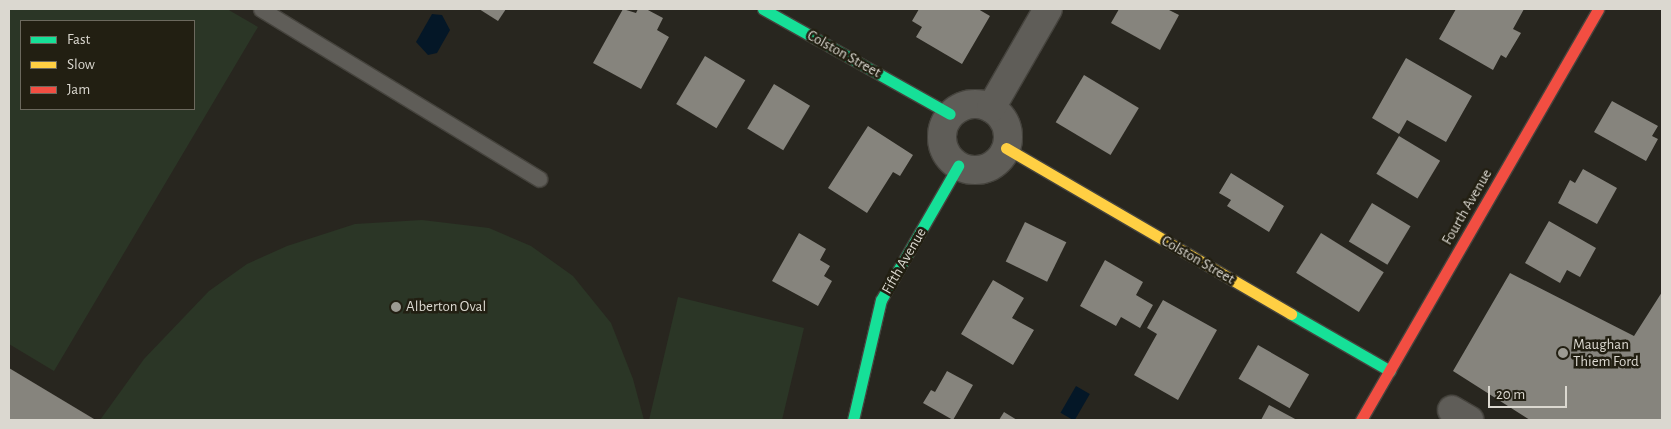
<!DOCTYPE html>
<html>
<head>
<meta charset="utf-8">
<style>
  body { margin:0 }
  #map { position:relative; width:1671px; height:429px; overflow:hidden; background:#28261f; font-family:"Alegreya Sans",sans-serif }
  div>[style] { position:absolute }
  .green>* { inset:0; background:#2b3626 }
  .water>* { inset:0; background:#041727; transform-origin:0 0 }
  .building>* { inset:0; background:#86847d; transform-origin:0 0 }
  .roads { filter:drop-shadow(1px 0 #45433d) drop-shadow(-1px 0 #45433d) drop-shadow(0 1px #45433d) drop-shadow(0 -1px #45433d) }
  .lane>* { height:15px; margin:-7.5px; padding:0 7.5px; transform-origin:7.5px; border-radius:7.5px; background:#5f5d58 }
  .street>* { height:28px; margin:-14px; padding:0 14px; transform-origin:14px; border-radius:14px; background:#5f5d58 }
  .street>.ring { margin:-14px; padding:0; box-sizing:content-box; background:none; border:28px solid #5f5d58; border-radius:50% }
  .fast>* { height:11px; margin:-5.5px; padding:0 5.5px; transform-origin:5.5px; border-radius:5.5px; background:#16e098 }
  .slow>* { height:11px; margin:-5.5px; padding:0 5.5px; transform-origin:5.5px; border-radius:5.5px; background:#ffcf43 }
  .jam>* { height:11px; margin:-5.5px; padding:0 5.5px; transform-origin:5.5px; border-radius:5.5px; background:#f24e42 }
  .dots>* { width:14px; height:14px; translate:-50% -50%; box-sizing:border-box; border:2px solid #221f12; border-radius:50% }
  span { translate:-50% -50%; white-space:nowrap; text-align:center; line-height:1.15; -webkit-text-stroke:5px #221f12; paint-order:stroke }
  .street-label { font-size:15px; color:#dbd8d0 }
  .poi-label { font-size:15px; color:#dbd8d0 }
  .left { translate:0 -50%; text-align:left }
  .frame { position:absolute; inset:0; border:10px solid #dbd8d0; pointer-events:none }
  .legend { position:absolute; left:20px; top:20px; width:175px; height:90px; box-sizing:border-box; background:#221f12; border:1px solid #6c695e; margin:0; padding:6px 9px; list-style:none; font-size:15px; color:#dbd8d0 }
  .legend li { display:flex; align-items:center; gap:10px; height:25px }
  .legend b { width:25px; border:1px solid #6c695e }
  .scale { position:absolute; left:1488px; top:386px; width:79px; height:22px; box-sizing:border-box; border:2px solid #dbd8d0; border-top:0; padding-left:6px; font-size:15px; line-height:18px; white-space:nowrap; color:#dbd8d0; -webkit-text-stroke:4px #221f12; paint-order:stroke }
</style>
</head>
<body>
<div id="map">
  <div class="green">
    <div style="clip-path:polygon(evenodd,9px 9px,227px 9px,258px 27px,54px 371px,9px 344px,9px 9px,21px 21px,194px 21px,194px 109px,21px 109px,21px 21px)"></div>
    <div style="clip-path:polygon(422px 220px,489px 228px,531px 246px,573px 276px,611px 323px,633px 379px,644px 420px,100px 420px,144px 359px,209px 291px,247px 264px,287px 246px,355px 224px)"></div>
    <div style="clip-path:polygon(678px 297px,804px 328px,782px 420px,649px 420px)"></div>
  </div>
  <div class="water">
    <div style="clip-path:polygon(432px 14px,442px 15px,450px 30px,437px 53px,428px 55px,416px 42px)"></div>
    <div style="left:1076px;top:386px;width:16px;height:31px;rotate:30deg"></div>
  </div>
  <div class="building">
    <div style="clip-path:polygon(479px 9px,506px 9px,498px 21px)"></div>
    <div style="clip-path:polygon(623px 9px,636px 13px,638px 9px,646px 9px,663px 18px,657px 30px,669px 37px,641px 89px,593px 63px)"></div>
    <div style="clip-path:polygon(919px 9px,978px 9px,990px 16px,962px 64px,916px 37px,922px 27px,912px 21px)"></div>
    <div style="clip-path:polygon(1119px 9px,1167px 9px,1179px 15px,1160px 50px,1111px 23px)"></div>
    <div style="clip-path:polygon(1456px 9px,1524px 9px,1513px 29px,1521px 33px,1506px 58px,1501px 55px,1493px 70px,1439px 39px)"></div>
    <div style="left:705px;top:56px;width:47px;height:56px;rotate:31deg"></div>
    <div style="clip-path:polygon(1406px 58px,1472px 96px,1446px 142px,1407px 120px,1399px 134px,1372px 118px)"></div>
    <div style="left:1084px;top:75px;width:64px;height:55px;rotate:31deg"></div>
    <div style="left:774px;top:84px;width:42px;height:52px;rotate:31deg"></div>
    <div style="clip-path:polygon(1612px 101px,1658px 126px,1652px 136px,1658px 139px,1646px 161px,1594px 132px)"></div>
    <div style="clip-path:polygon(868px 126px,913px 155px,900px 176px,893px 172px,867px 213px,828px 188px)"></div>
    <div style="left:1399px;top:136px;width:48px;height:44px;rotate:31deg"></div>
    <div style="clip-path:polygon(1583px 169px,1617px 188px,1597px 224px,1558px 203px,1570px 180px,1575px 183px)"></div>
    <div style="clip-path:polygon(1231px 173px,1284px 206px,1269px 232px,1227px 206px,1231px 200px,1219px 193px)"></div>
    <div style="left:1372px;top:203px;width:45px;height:45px;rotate:31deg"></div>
    <div style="clip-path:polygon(1549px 221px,1596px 248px,1580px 277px,1567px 270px,1560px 283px,1525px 263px)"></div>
    <div style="left:1025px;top:222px;width:46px;height:44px;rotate:26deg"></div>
    <div style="clip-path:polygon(799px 233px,826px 249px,820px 260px,830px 266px,824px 276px,832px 281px,818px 306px,772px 281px)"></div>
    <div style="left:1321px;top:233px;width:74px;height:47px;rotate:32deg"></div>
    <div style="clip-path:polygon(1105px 260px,1143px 282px,1136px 295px,1153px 305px,1140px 328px,1121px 317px,1116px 326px,1080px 306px)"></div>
    <div style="clip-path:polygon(1510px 273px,1634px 336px,1662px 292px,1662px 420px,1530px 420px,1453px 371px)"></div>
    <div style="clip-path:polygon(993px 280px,1024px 298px,1012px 318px,1034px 330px,1013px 365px,961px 334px)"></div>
    <div style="clip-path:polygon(1163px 300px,1217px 330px,1178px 400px,1134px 375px,1157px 334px,1147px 328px)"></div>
    <div style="left:1258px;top:345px;width:59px;height:39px;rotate:30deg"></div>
    <div style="clip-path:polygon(9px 368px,94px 419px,93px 420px,9px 420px)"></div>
    <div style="clip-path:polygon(947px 371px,973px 385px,953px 420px,923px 403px,931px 390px,935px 392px)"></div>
    <div style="clip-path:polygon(1269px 405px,1297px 420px,1261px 420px)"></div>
    <div style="clip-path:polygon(1004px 412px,1017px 420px,999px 420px)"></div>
  </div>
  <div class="roads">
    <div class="lane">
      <div style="left:261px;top:9px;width:326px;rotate:31.4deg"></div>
    </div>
    <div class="street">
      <div class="ring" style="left:942px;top:104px;width:38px;height:38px"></div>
      <div style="left:991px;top:108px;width:114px;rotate:-60.1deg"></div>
      <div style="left:1452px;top:410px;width:20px;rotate:30deg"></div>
    </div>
    <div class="fast">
      <div style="left:763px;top:9px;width:214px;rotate:29.3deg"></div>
      <div style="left:1291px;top:314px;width:114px;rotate:29.9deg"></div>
      <div style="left:853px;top:420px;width:123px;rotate:-76.9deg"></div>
      <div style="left:881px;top:300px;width:155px;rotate:-60.1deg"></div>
    </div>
    <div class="slow">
      <div style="left:1006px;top:148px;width:330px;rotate:30.2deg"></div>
    </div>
    <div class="jam">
      <div style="left:1361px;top:420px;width:474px;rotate:-60deg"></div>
    </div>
  </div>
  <div class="dots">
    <div style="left:396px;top:307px;background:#9c9a92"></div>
    <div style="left:1563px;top:353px;background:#9c9a92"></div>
  </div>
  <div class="street-label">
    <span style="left:844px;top:54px;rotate:29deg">Colston Street</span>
    <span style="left:1467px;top:207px;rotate:-60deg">Fourth Avenue</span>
    <span style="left:1198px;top:260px;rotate:30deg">Colston Street</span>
    <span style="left:904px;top:261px;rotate:-60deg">Fifth Avenue</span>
  </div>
  <div class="poi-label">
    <span class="left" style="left:406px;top:307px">Alberton Oval</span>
    <span class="left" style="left:1573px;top:353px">Maughan<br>Thiem Ford</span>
  </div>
  <div class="frame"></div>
  <ul class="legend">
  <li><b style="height:6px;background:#16e098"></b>Fast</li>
  <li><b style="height:6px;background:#ffcf43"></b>Slow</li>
  <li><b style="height:6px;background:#f24e42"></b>Jam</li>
  </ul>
  <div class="scale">20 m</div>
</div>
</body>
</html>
